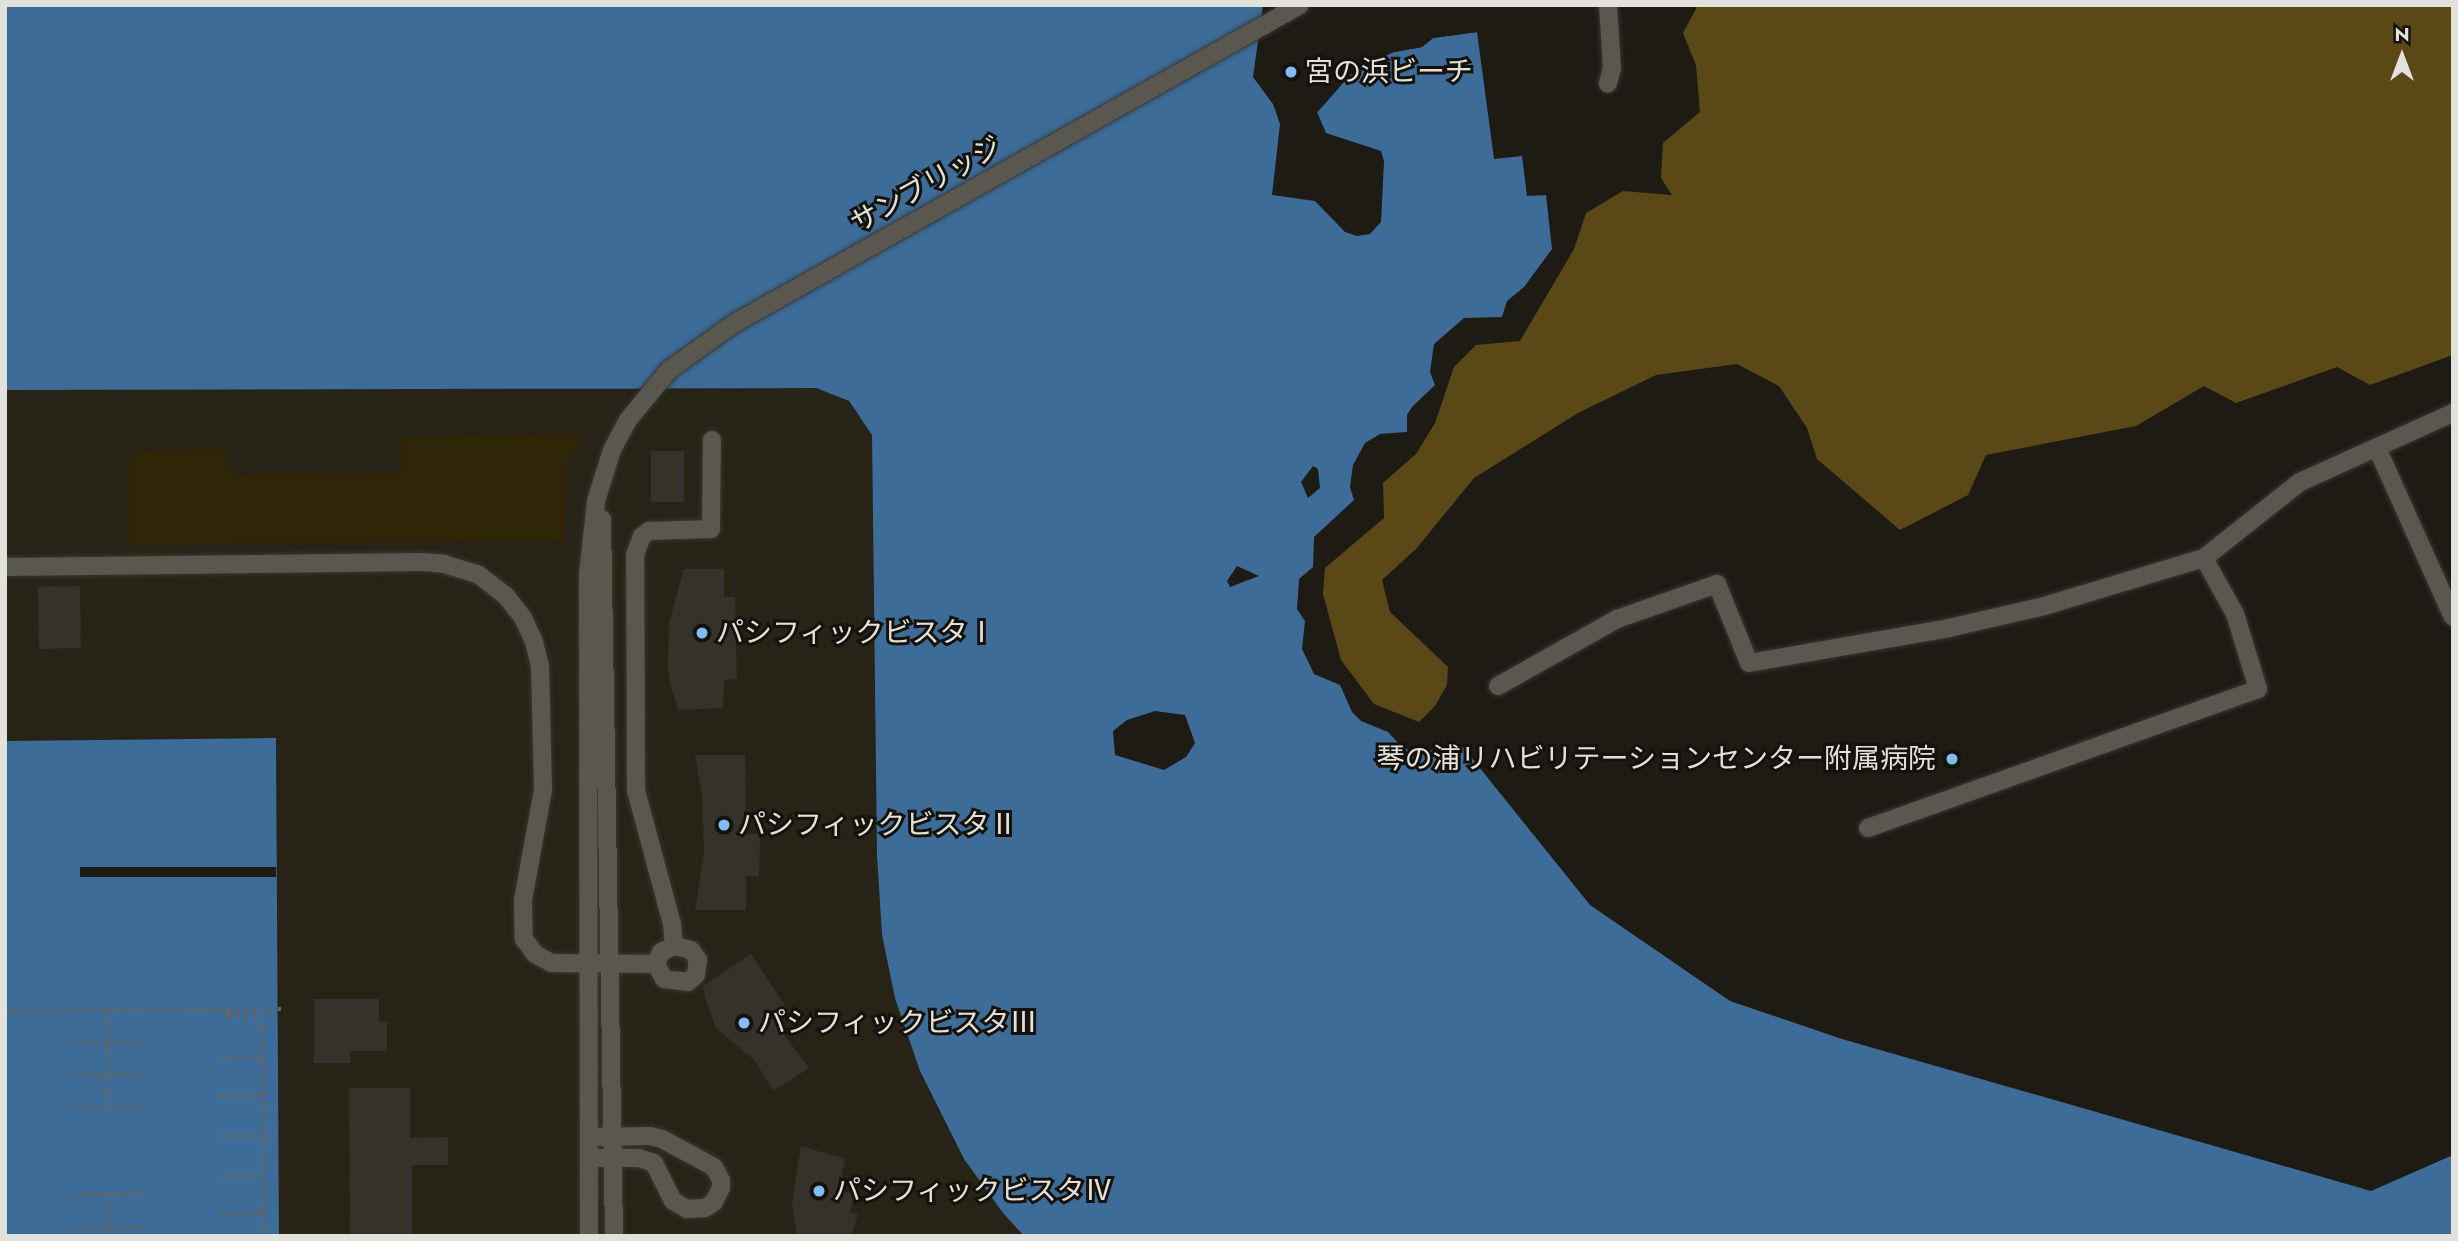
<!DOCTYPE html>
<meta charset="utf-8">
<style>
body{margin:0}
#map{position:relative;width:2458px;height:1241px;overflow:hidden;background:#1e1b14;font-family:Jost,"Noto Sans JP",sans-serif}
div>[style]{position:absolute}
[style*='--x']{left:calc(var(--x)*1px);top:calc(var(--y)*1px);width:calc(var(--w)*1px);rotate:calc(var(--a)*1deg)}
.built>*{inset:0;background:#272316}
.green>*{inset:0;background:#2f2507}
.forest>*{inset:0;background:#5a4917}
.water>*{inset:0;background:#3d6c99}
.pier>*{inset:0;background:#1e1b14}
.building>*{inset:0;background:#34322a}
.path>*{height:3.5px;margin-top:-1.75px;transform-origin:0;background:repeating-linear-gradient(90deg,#68655f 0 3.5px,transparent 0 8.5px)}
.roads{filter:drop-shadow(0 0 2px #383632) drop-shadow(0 0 2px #383632)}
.minor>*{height:18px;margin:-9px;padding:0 9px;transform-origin:9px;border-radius:9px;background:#5a574f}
.tertiary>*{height:18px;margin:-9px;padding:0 9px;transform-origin:9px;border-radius:9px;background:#5a574f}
.dots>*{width:19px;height:19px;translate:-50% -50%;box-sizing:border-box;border:4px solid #15120b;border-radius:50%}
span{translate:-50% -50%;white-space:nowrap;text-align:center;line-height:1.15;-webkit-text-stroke:6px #15120b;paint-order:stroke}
.poi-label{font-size:28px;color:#e3e1dc}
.left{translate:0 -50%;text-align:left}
.right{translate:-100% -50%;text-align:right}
.street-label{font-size:28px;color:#e3e1dc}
.frame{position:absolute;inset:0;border:7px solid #e3e1dc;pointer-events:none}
.north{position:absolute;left:2367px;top:21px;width:70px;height:70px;-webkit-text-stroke:5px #15120b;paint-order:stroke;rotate:0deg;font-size:19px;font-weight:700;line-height:28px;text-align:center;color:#e3e1dc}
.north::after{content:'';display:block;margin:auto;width:24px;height:32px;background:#e3e1dc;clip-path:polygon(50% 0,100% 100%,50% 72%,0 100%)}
</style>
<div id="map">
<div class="built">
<i style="clip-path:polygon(816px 388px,849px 401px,872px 435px,877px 856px,882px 935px,1003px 1213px,1024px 1236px,279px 1236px,276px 738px,5px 741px,5px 390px)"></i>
</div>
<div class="green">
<i style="clip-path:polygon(586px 434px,573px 449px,567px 462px,564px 540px,129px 545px,128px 462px,141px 451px,221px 449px,226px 452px,227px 469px,234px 475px,401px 473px,400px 437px)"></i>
</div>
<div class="forest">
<i style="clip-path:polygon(1698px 5px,2453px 5px,2453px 355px,2370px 385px,2337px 367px,2236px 403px,2204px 386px,2136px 426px,1986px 455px,1968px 495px,1900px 530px,1817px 459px,1807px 428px,1779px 386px,1737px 364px,1656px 375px,1578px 413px,1474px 478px,1416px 549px,1382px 580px,1390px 612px,1448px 667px,1447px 685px,1435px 706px,1419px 722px,1374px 704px,1341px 660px,1323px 594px,1325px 568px,1384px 518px,1383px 483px,1416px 454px,1435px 423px,1454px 367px,1476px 345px,1520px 341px,1574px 249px,1586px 213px,1623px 191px,1672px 195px,1661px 178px,1663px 143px,1700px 112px,1696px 65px,1683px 33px)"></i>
</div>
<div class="water">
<i style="clip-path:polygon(evenodd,5px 5px,1263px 5px,1253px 77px,1273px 104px,1280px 124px,1272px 195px,1315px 201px,1345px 232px,1357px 236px,1370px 234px,1381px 222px,1384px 161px,1381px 151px,1326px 133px,1317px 112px,1350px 75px,1371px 62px,1394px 52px,1422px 47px,1433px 38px,1477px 32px,1494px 159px,1522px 156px,1527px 196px,1546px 195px,1552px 249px,1524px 287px,1507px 301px,1502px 317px,1464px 318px,1434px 344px,1430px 372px,1435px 385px,1412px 407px,1407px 415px,1407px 432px,1380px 434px,1365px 443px,1353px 465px,1350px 487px,1354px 500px,1314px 537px,1313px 567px,1299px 579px,1297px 609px,1305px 621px,1302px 649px,1314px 674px,1340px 685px,1352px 712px,1361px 721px,1388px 732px,1403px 748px,1416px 752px,1463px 747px,1590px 905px,1730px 1001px,1842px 1039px,2371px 1191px,2453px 1155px,2453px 1236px,1024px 1236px,1003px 1213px,964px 1159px,920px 1071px,895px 998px,882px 935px,877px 856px,872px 435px,849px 401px,816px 388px,5px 390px,5px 5px,1313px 466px,1318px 469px,1320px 488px,1308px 498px,1301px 482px,1313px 466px,5px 5px,1237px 566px,1259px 576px,1230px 587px,1227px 581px,1237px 566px,5px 5px,1155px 711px,1185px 715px,1195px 743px,1186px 757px,1164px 770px,1115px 755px,1113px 731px,1127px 720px,1155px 711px)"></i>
<i style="clip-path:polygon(276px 738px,279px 1236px,5px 1236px,5px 741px)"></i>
</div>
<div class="pier">
<i style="clip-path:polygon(1476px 29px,1477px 32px,1433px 38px,1422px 47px,1394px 52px,1371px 62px,1350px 75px,1314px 116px,1314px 110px,1330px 90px,1348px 72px,1369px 58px,1393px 49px,1421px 44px,1433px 35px)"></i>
<i style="clip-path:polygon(80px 867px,276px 867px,276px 877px,80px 877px)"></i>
</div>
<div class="building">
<i style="clip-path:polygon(651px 451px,684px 451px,684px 502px,651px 502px)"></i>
<i style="clip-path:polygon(684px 569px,724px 569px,724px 597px,735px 597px,737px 679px,724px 680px,723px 708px,678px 710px,672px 690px,668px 670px,669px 623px)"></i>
<i style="clip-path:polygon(80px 586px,81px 648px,39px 649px,38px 587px)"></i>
<i style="clip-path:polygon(695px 755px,745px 755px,746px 834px,760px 834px,759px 876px,746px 876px,746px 910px,695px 910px,704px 853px,702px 795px)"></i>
<i style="clip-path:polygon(751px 954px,786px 1007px,771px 1017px,809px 1068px,774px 1091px,754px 1060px,716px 1028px,705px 998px,703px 986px)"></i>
<i style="clip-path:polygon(314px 999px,379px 999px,379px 1022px,387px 1022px,387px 1051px,350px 1051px,350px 1063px,314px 1063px)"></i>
<i style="clip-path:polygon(349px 1088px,410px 1088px,410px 1138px,448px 1137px,448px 1165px,412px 1165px,412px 1235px,350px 1236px)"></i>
<i style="clip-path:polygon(801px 1146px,845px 1159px,839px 1190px,855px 1194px,850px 1212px,858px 1214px,851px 1236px,797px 1236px,792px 1203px)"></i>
</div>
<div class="path">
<i style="--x:5;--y:1011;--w:222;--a:-0.3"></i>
<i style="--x:107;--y:1012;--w:95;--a:90"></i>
<i style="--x:227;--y:1016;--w:35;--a:0"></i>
<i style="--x:262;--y:1016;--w:220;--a:89.2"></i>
<i style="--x:227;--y:1016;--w:6;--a:-90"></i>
<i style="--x:227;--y:1010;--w:54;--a:-1.1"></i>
<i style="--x:71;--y:1043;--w:72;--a:0"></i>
<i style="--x:221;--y:1057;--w:42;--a:0"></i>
<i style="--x:71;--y:1075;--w:72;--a:0"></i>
<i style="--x:221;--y:1096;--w:42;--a:0"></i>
<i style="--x:71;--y:1108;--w:72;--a:-0.8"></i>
<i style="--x:221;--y:1136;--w:43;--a:0"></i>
<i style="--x:222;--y:1176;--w:42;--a:-1.4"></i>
<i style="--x:108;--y:1194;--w:42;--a:90"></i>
<i style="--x:73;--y:1195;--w:71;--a:-0.8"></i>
<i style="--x:222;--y:1214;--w:43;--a:-1.3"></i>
<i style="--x:73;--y:1228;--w:72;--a:-0.8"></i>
</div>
<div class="roads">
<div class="minor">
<i style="--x:1608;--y:5;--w:63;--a:86.4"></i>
<i style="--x:1612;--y:68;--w:16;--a:105"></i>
<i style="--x:2377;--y:448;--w:185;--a:65.8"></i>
<i style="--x:1498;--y:686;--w:137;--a:-29.4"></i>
<i style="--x:1617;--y:619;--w:106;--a:-19.3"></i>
<i style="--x:1717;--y:584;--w:85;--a:67.9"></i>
<i style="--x:1749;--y:663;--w:203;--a:-9.9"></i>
<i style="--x:1949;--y:628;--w:98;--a:-13"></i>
<i style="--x:2044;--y:606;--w:167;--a:-16.7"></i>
<i style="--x:2204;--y:558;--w:122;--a:-38.4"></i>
<i style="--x:2300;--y:482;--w:168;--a:-24.3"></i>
<i style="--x:1868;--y:828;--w:414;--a:-19.6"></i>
<i style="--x:2258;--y:689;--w:78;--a:-107"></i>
<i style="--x:2235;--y:614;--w:64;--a:-119"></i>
<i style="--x:674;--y:946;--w:17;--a:13"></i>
<i style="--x:691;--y:950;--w:12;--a:55"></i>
<i style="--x:698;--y:960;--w:15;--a:98"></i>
<i style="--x:696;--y:975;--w:11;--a:139"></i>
<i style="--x:688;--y:982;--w:24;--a:-173"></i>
<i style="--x:664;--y:979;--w:17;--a:-118"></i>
<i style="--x:656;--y:964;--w:13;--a:-67"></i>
<i style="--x:661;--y:952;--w:14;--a:-25"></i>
<i style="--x:674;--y:946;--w:22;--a:-95"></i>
<i style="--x:672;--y:924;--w:138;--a:-105.1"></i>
<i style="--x:636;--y:791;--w:236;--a:-90.2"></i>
<i style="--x:635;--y:555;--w:20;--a:-70"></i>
<i style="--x:642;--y:536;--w:9;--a:-36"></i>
<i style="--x:649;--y:531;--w:62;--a:-1.8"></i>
<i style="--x:711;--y:529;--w:89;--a:-89.4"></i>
<i style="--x:589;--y:1137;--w:61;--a:-0.9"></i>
<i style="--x:650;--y:1136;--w:12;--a:14"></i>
<i style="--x:662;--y:1139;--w:59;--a:28.3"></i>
<i style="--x:714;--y:1167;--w:15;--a:62"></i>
<i style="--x:721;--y:1180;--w:8;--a:90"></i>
<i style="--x:721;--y:1188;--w:16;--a:117"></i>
<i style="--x:714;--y:1202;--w:11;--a:146"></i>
<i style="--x:705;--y:1208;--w:18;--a:177"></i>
<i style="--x:687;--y:1209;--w:16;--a:-150"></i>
<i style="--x:673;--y:1201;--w:42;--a:-116.6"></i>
<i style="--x:654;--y:1163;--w:16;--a:-162"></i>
<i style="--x:639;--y:1158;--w:50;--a:180"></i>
</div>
<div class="tertiary">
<i style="--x:602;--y:519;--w:717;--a:89.04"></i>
<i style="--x:5;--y:567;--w:418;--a:-0.7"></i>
<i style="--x:423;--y:562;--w:21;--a:5"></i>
<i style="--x:444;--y:564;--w:37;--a:17"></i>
<i style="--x:479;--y:575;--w:34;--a:38"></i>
<i style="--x:506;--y:596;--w:28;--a:52"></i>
<i style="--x:523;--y:618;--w:26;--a:65"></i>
<i style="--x:534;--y:642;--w:25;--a:76"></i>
<i style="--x:540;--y:666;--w:124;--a:88.6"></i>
<i style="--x:543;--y:790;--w:112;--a:100.3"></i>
<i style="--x:523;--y:900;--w:39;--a:89"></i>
<i style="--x:524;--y:939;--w:19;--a:54"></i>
<i style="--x:535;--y:954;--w:18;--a:29"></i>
<i style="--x:551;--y:963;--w:105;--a:0.5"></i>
<i style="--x:589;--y:1236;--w:662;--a:-90.09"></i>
<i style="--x:588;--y:574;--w:73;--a:-83.7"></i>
<i style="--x:596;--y:501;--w:53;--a:-72.6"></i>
<i style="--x:612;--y:450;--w:34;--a:-62"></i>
<i style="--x:628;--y:420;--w:65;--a:-50.6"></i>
<i style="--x:669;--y:370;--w:81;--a:-35.5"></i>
<i style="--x:735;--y:323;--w:648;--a:-29.37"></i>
</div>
</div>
<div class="dots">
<i style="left:1291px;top:72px;background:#7fbdfa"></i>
<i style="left:702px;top:633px;background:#7fbdfa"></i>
<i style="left:1952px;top:759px;background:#7fbdfa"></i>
<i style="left:724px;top:825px;background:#7fbdfa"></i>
<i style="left:744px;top:1023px;background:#7fbdfa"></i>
<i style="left:819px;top:1191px;background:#7fbdfa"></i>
</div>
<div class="poi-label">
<span class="left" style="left:1305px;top:72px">宮の浜ビーチ</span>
<span class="left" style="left:716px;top:633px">パシフィックビスタⅠ</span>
<span class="right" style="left:1936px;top:759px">琴の浦リハビリテーションセンター附属病院</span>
<span class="left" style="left:738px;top:825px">パシフィックビスタⅡ</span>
<span class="left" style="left:758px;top:1023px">パシフィックビスタⅢ</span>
<span class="left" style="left:833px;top:1191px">パシフィックビスタⅣ</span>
</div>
<div class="street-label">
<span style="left:926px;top:185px;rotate:-29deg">サンブリッジ</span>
</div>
<div class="frame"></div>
<div class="north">N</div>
</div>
